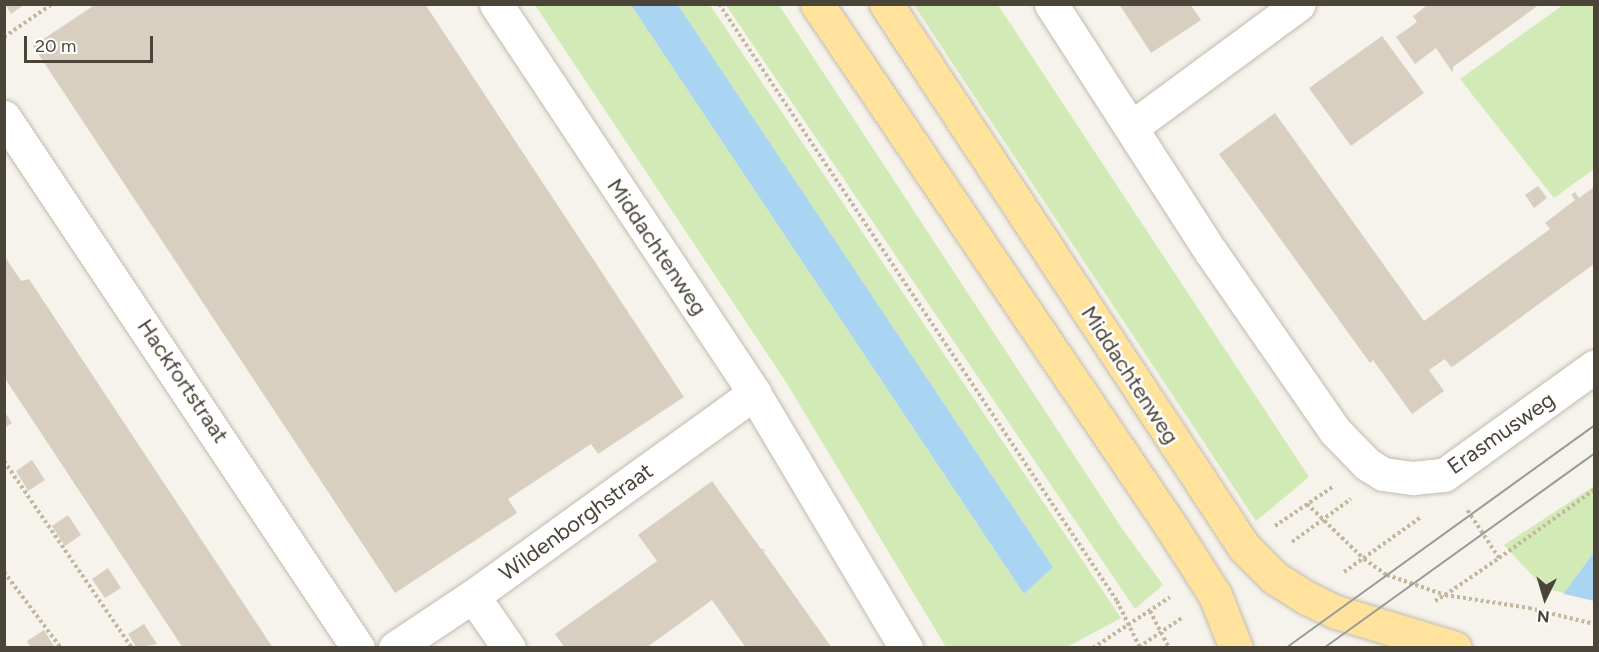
<!DOCTYPE html>
<style>
body{margin:0}
#map{position:relative;width:1599px;height:652px;overflow:hidden;background:#f6f3ec;font-family:Figtree,sans-serif}
div>[style]{position:absolute}
[style*='--x']{left:calc(var(--x)*1px);top:calc(var(--y)*1px);width:calc(var(--w)*1px);rotate:calc(var(--a)*1deg)}
.green>*{inset:0;background:#d2eab5}
.water>*{inset:0;background:#a9d4f2}
.pier>*{inset:0;background:#f6f3ec}
.building>*{inset:0;background:#d8cfc1}
.path>*{height:4px;margin-top:-2px;transform-origin:0;background:repeating-linear-gradient(90deg,#c4b79f 0 3px,transparent 0 6px)}
.roads{filter:drop-shadow(0 0 2px #c2bbae) drop-shadow(0 0 2px #c2bbae)}
.minor>*{height:33px;margin:-16.5px;padding:0 16.5px;transform-origin:16.5px;border-radius:16.5px;background:#fff}
.major>*{height:33px;margin:-16.5px;padding:0 16.5px;transform-origin:16.5px;border-radius:16.5px;background:#ffe39c}
.tram>*{height:1.5px;margin:-0.75px;padding:0 0.75px;transform-origin:0.75px;border-radius:0.75px;background:#9a9a9a}
span{translate:-50% -50%;white-space:nowrap;text-align:center;line-height:1.15;-webkit-text-stroke:5px #fff;paint-order:stroke}
.street-label{font-size:22px;color:#4b4439}
.frame{position:absolute;inset:0;border:6px solid #4b4439;pointer-events:none}
.north{position:absolute;left:1515px;top:568px;width:60px;height:60px;-webkit-text-stroke:4px #fff;paint-order:stroke;rotate:185deg;font-size:16px;font-weight:700;line-height:24px;text-align:center;color:#4b4439}
.north::after{content:'';display:block;margin:auto;width:21px;height:27px;background:#4b4439;clip-path:polygon(50% 0,100% 100%,50% 72%,0 100%)}
.scale{position:absolute;left:24px;top:36px;width:129px;height:27px;box-sizing:border-box;border:3px solid #4b4439;border-top:0;padding-left:8px;font-size:18px;line-height:21px;white-space:nowrap;color:#4b4439;-webkit-text-stroke:4px #fff;paint-order:stroke}
</style>
<div id="map">
<div class="green">
<i style="clip-path:polygon(535px 5px,631px 5px,1024px 594px,1053px 567px,678px 5px,710px 5px,1121px 618px,1067px 647px,946px 647px,784px 379px)"></i>
<i style="clip-path:polygon(726px 5px,779px 5px,1123px 530px,1163px 585px,1135px 609px)"></i>
<i style="clip-path:polygon(914px 5px,998px 5px,1309px 477px,1256px 521px)"></i>
<i style="clip-path:polygon(1563px 5px,1594px 5px,1594px 169px,1554px 198px,1460px 79px)"></i>
<i style="clip-path:polygon(1594px 486px,1594px 552px,1564px 593px,1544px 588px,1504px 545px)"></i>
</div>
<div class="water">
<i style="clip-path:polygon(631px 5px,678px 5px,1053px 567px,1024px 594px)"></i>
<i style="clip-path:polygon(1594px 552px,1594px 647px,1521px 648px,1564px 593px)"></i>
</div>
<div class="pier">
<i style="clip-path:polygon(1560px 593px,1594px 601px,1594px 647px,1518px 648px)"></i>
</div>
<div class="building">
<i style="clip-path:polygon(5px 4px,25px 4px,11px 14px)"></i>
<i style="clip-path:polygon(96px 4px,425px 4px,684px 397px,598px 454px,591px 444px,508px 499px,517px 513px,395px 593px,33px 46px)"></i>
<i style="clip-path:polygon(1119px 4px,1190px 4px,1201px 20px,1151px 53px)"></i>
<i style="clip-path:polygon(1429px 4px,1540px 4px,1453px 67px,1453px 73px,1436px 48px,1415px 64px,1396px 37px,1417px 22px,1413px 16px)"></i>
<i style="clip-path:polygon(1382px 36px,1424px 93px,1351px 146px,1309px 88px)"></i>
<i style="clip-path:polygon(1275px 113px,1424px 321px,1550px 229px,1545px 223px,1575px 200px,1571px 195px,1575px 192px,1579px 198px,1594px 187px,1594px 264px,1455px 365px,1451px 367px,1445px 359px,1429px 370px,1444px 391px,1412px 414px,1373px 360px,1370px 363px,1219px 154px)"></i>
<i style="clip-path:polygon(1538px 186px,1547px 198px,1534px 208px,1525px 195px)"></i>
<i style="clip-path:polygon(4px 255px,21px 281px,29px 279px,273px 648px,183px 648px,4px 377px)"></i>
<i style="clip-path:polygon(4px 411px,12px 423px,4px 428px)"></i>
<i style="clip-path:polygon(32px 460px,45px 480px,28px 491px,16px 471px)"></i>
<i style="clip-path:polygon(712px 481px,761px 549px,766px 550px,763px 551px,832px 648px,746px 648px,712px 600px,646px 648px,565px 648px,555px 634px,657px 561px,638px 535px)"></i>
<i style="clip-path:polygon(68px 515px,81px 535px,65px 546px,52px 526px)"></i>
<i style="clip-path:polygon(108px 568px,121px 588px,105px 598px,92px 579px)"></i>
<i style="clip-path:polygon(144px 624px,157px 644px,137px 648px,128px 634px)"></i>
<i style="clip-path:polygon(44px 630px,55px 648px,31px 648px,27px 641px)"></i>
</div>
<div class="path">
<i style="--x:719;--y:4;--w:718;--a:56.31"></i>
<i style="--x:1117;--y:601;--w:52;--a:63.9"></i>
<i style="--x:4;--y:37;--w:58;--a:-34.5"></i>
<i style="--x:4;--y:461;--w:227;--a:55.6"></i>
<i style="--x:1307;--y:504;--w:79;--a:44"></i>
<i style="--x:1364;--y:559;--w:28;--a:35"></i>
<i style="--x:1387;--y:575;--w:61;--a:19"></i>
<i style="--x:1445;--y:595;--w:65;--a:-34.4"></i>
<i style="--x:1499;--y:558;--w:60;--a:-123.4"></i>
<i style="--x:1275;--y:526;--w:71;--a:-34.1"></i>
<i style="--x:1292;--y:542;--w:73;--a:-36.1"></i>
<i style="--x:1499;--y:558;--w:117;--a:-35.6"></i>
<i style="--x:4;--y:572;--w:95;--a:53.1"></i>
<i style="--x:1344;--y:572;--w:95;--a:-35.5"></i>
<i style="--x:1435;--y:601;--w:12;--a:-31"></i>
<i style="--x:1445;--y:595;--w:85;--a:8.8"></i>
<i style="--x:1529;--y:608;--w:67;--a:13.8"></i>
<i style="--x:1150;--y:611;--w:42;--a:62.8"></i>
<i style="--x:1139;--y:647;--w:52;--a:-34"></i>
<i style="--x:1093;--y:648;--w:92;--a:-33.5"></i>
</div>
<div class="roads">
<div class="minor">
<i style="--x:496;--y:4;--w:467;--a:56.4"></i>
<i style="--x:754;--y:393;--w:297;--a:59.2"></i>
<i style="--x:1051;--y:4;--w:295;--a:57.2"></i>
<i style="--x:1211;--y:252;--w:218;--a:55.3"></i>
<i style="--x:1335;--y:431;--w:46;--a:45.9"></i>
<i style="--x:1367;--y:464;--w:19;--a:32"></i>
<i style="--x:1383;--y:474;--w:30;--a:8"></i>
<i style="--x:1413;--y:478;--w:31;--a:-6"></i>
<i style="--x:1444;--y:475;--w:185;--a:-35.8"></i>
<i style="--x:4;--y:117;--w:638;--a:56.31"></i>
<i style="--x:1132;--y:127;--w:207;--a:-36.4"></i>
<i style="--x:473;--y:596;--w:63;--a:55.3"></i>
<i style="--x:395;--y:648;--w:94;--a:-33.7"></i>
<i style="--x:473;--y:596;--w:347;--a:-35.8"></i>
</div>
<div class="major">
<i style="--x:817;--y:4;--w:633;--a:55.88"></i>
<i style="--x:1172;--y:528;--w:80;--a:57.3"></i>
<i style="--x:1215;--y:595;--w:57;--a:68.4"></i>
<i style="--x:886;--y:4;--w:650;--a:56.6"></i>
<i style="--x:1244;--y:547;--w:44;--a:45"></i>
<i style="--x:1275;--y:578;--w:38;--a:32"></i>
<i style="--x:1307;--y:598;--w:32;--a:26"></i>
<i style="--x:1336;--y:612;--w:124;--a:16.8"></i>
</div>
</div>
<div class="tram">
<i style="--x:1286;--y:648;--w:380;--a:-35.8"></i>
<i style="--x:1324;--y:648;--w:332;--a:-35.7"></i>
</div>
<div class="street-label">
<span style="left:657px;top:247px;rotate:56deg">Middachtenweg</span>
<span style="left:1130px;top:375px;rotate:57deg">Middachtenweg</span>
<span style="left:183px;top:381px;rotate:56deg">Hackfortstraat</span>
<span style="left:1501px;top:433px;rotate:-35deg">Erasmusweg</span>
<span style="left:576px;top:522px;rotate:-36deg">Wildenborghstraat</span>
</div>
<div class="frame"></div>
<div class="north">N</div>
<div class="scale">20 m</div>
</div>
